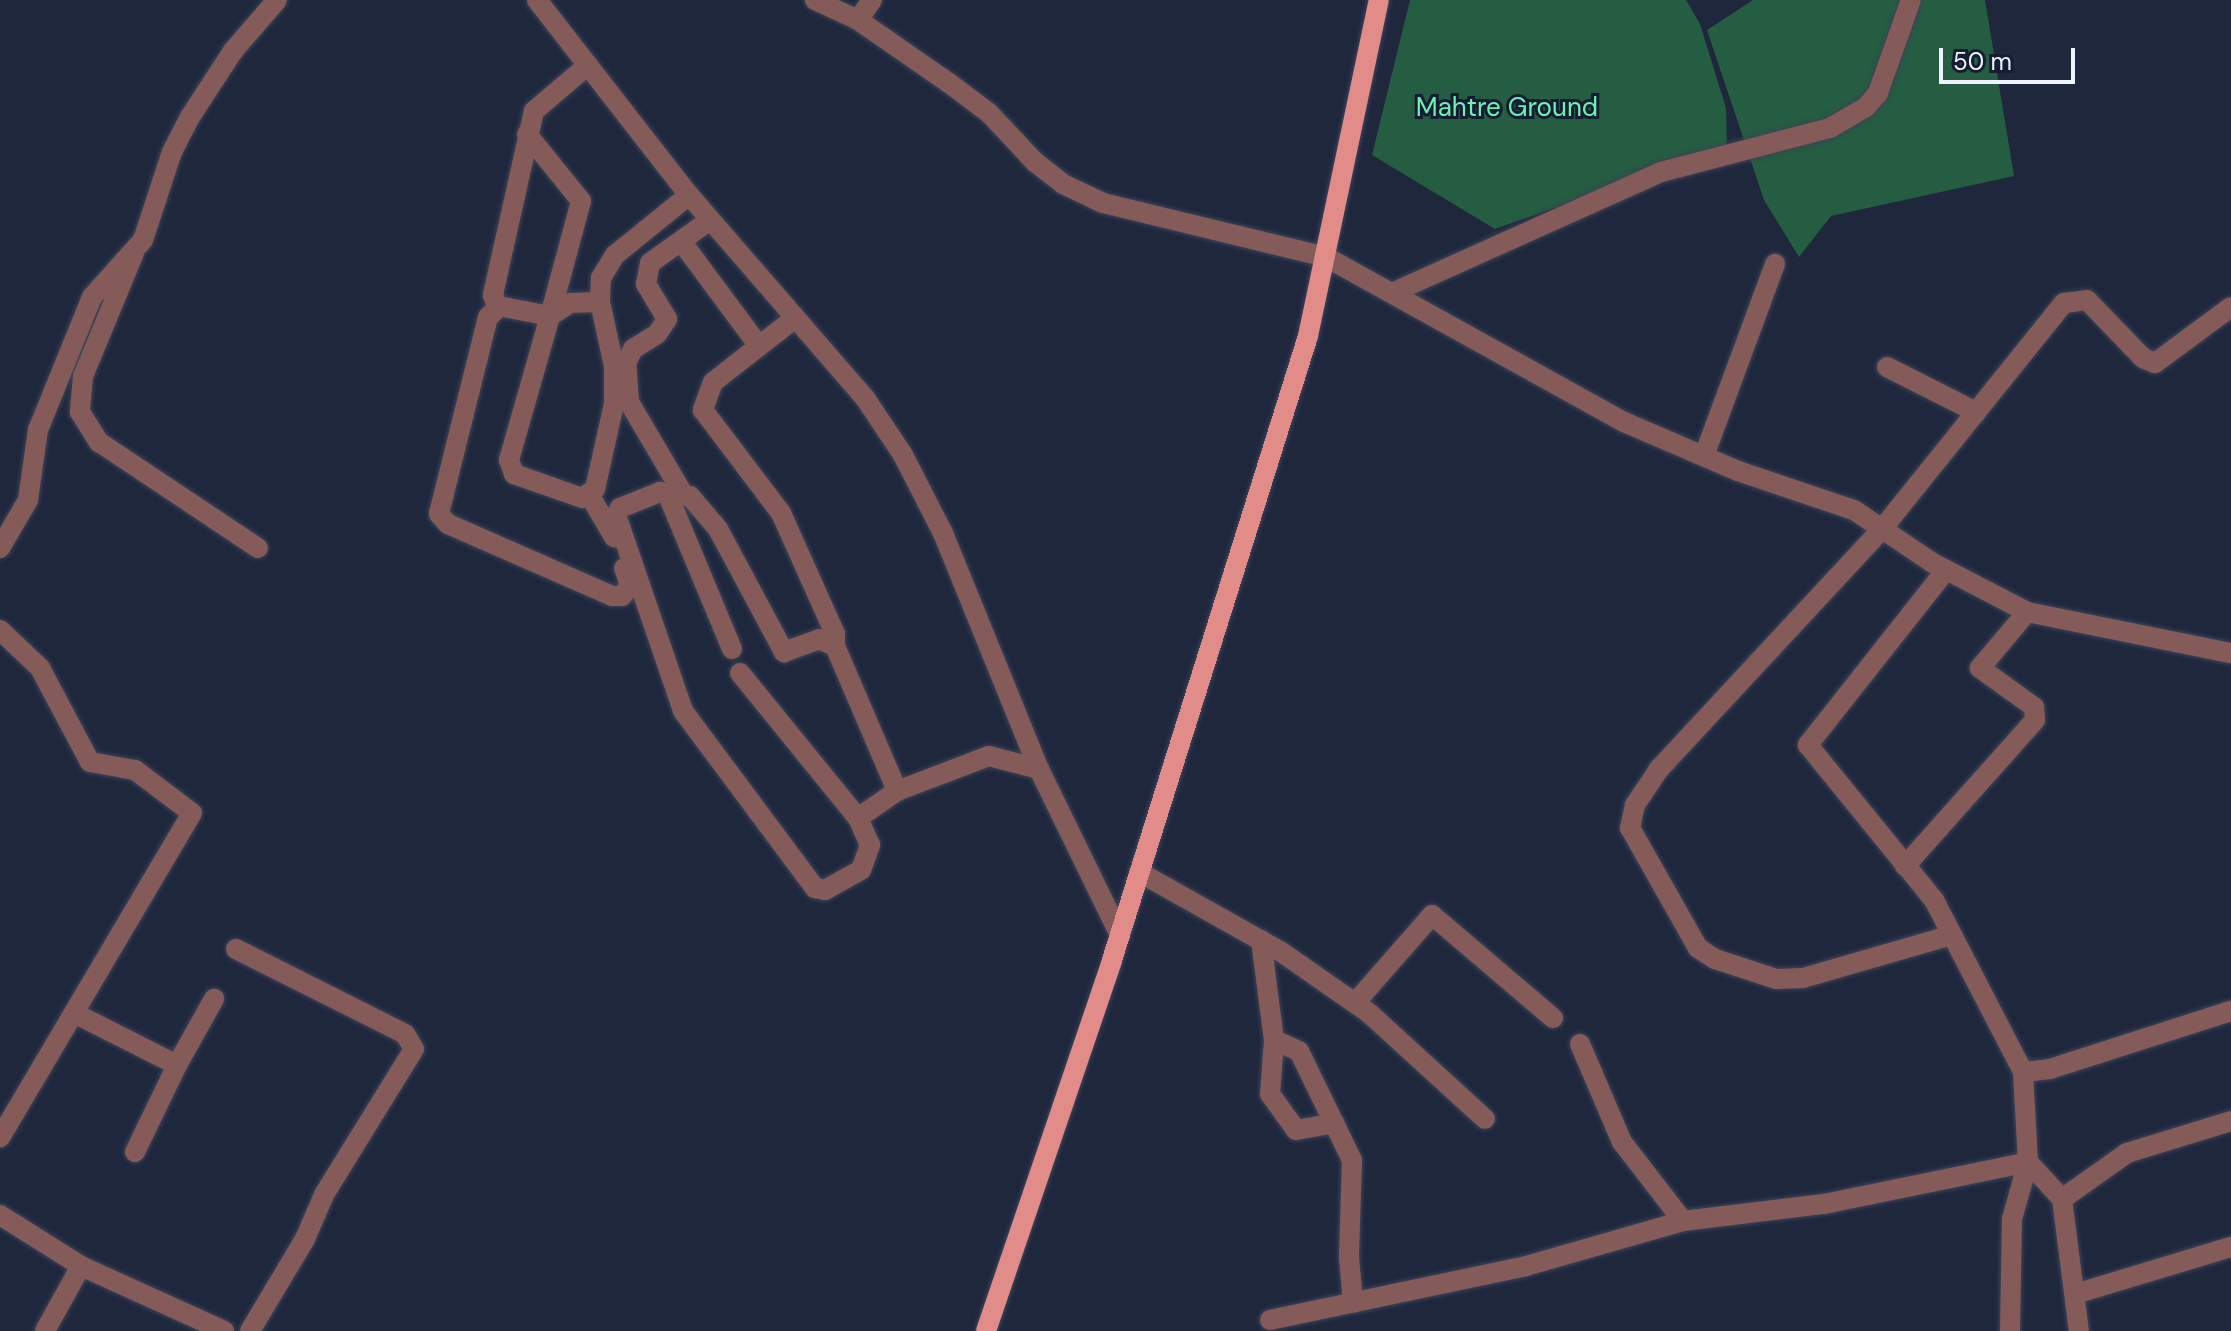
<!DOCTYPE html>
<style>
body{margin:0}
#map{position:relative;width:2231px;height:1331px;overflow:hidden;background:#1f273d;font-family:"DM Sans",sans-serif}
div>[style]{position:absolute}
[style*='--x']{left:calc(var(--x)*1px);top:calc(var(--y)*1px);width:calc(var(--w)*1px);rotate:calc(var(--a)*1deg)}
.green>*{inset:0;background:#245d41}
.roads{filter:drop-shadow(0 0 2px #3c4458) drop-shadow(0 0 2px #3c4458)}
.minor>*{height:20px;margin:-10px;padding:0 10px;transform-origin:10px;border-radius:10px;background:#855b59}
.primary>*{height:20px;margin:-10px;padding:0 10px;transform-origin:10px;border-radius:10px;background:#e28c89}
span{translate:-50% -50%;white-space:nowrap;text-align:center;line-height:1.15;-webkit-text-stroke:6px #161d32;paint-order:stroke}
.park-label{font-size:26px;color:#6af4b2}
.scale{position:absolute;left:1939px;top:48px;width:136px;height:36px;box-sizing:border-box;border:4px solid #eef3ff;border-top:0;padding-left:10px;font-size:24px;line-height:28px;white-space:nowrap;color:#eef3ff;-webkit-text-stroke:6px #161d32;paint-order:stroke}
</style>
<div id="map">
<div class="green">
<i style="clip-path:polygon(1410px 0,1686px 0,1700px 24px,1726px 108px,1727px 146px,1495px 229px,1372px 155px)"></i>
<i style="clip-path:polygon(1753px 0,1985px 0,2014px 176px,1831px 216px,1799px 257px,1764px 200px,1707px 30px)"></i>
</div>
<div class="roads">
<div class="minor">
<i style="--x:537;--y:0;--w:247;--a:52.1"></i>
<i style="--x:689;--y:195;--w:269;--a:49.1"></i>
<i style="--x:865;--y:398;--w:69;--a:56.3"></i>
<i style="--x:903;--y:455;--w:88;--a:62.9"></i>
<i style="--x:943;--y:533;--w:255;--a:67.9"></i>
<i style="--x:1039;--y:769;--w:185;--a:64"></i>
<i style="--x:815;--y:0;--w:47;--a:24.9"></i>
<i style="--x:858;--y:20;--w:111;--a:34.7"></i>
<i style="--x:949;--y:83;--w:50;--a:36.9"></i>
<i style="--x:989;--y:113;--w:67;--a:46.8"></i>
<i style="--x:1035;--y:162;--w:36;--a:38"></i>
<i style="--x:1063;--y:184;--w:44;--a:25.4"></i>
<i style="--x:1103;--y:203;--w:229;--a:13.6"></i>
<i style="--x:1326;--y:257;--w:341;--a:29"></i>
<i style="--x:1624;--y:422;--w:124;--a:23.3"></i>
<i style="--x:1738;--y:471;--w:122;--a:18.6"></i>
<i style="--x:1854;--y:510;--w:95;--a:33.9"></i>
<i style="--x:1933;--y:563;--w:106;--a:27.5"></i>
<i style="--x:2027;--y:612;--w:208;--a:11.4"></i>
<i style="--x:858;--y:20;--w:24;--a:-55"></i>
<i style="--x:588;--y:65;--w:71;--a:139.6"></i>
<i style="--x:534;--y:111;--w:189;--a:102.6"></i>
<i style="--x:493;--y:295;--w:14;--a:69"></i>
<i style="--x:498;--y:308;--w:13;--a:138"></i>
<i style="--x:488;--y:317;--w:203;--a:104"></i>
<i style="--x:439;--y:514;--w:13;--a:48"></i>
<i style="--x:448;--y:524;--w:179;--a:23.7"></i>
<i style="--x:612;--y:596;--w:10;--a:0"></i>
<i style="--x:622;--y:596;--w:13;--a:-51"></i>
<i style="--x:630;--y:586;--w:19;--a:-108"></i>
<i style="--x:681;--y:241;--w:131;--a:53.4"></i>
<i style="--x:134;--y:253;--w:133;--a:112.5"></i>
<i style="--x:83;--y:376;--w:36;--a:95"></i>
<i style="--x:80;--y:412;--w:36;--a:58"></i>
<i style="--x:99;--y:442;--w:191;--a:33.7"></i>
<i style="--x:1394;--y:292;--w:293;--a:-24.2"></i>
<i style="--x:1661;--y:172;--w:175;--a:-14.6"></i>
<i style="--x:1830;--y:128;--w:42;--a:-30.3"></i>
<i style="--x:1866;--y:107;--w:18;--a:-49"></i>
<i style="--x:1878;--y:93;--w:99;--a:-70.5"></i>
<i style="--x:600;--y:302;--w:30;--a:178"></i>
<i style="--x:570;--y:303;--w:24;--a:147"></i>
<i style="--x:550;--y:316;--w:150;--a:105.9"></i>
<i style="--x:509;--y:460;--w:15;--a:70"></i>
<i style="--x:514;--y:474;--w:72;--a:19.4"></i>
<i style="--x:582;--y:498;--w:16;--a:-35"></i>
<i style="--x:595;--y:489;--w:87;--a:-77.4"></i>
<i style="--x:614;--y:404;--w:38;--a:-90"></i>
<i style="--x:614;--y:366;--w:66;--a:-102.3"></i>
<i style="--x:600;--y:302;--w:24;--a:-88"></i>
<i style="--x:601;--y:278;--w:27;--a:-59"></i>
<i style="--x:615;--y:255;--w:95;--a:-39"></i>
<i style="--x:498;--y:306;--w:53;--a:10.9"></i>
<i style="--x:550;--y:316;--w:119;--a:-74.9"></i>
<i style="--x:581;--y:201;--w:86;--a:-128.9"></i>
<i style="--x:795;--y:318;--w:104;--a:142"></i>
<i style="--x:713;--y:382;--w:30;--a:110"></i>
<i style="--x:703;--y:410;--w:129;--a:52.9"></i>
<i style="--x:781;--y:513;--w:133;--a:65.9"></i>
<i style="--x:835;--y:634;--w:12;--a:90"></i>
<i style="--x:1887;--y:367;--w:100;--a:26.8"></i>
<i style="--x:1704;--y:456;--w:205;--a:-69.7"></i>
<i style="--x:682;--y:492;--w:104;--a:-120.5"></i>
<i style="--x:629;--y:402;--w:39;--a:-94"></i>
<i style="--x:626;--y:363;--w:16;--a:-63"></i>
<i style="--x:633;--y:349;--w:28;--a:-32"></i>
<i style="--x:657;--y:334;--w:18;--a:-56"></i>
<i style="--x:667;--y:319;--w:41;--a:-121"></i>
<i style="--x:646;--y:284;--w:21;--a:-79"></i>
<i style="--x:650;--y:263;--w:74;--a:-35.6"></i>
<i style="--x:668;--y:495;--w:22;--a:3"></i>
<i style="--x:690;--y:496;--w:43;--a:49.7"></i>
<i style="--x:718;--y:529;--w:140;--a:61.8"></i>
<i style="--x:784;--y:652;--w:37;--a:-20"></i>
<i style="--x:819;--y:639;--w:17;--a:24"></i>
<i style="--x:835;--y:646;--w:158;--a:66.8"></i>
<i style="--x:590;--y:496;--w:48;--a:59.7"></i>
<i style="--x:0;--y:548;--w:56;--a:-59.7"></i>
<i style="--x:28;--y:500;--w:71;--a:-81.9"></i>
<i style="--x:38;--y:430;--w:144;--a:-67.9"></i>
<i style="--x:92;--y:297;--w:76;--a:-48.2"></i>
<i style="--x:143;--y:240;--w:93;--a:-71.8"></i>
<i style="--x:172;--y:152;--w:39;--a:-63"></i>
<i style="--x:190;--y:117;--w:79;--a:-56.9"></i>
<i style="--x:233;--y:51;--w:67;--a:-49.2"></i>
<i style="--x:1946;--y:570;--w:223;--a:128.3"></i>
<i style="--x:1808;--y:745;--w:200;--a:50.9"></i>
<i style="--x:1934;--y:900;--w:194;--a:62.6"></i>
<i style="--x:0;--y:630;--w:55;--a:43.5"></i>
<i style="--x:40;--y:668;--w:106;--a:62"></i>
<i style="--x:90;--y:762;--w:46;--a:10.1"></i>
<i style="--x:135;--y:770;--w:71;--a:37"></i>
<i style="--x:192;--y:813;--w:377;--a:120.6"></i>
<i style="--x:732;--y:649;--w:167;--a:-112.6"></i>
<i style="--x:668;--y:495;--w:9;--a:-159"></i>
<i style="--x:660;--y:492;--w:43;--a:158.2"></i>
<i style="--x:620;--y:508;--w:8;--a:120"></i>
<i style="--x:616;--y:515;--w:207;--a:71.1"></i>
<i style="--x:683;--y:711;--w:221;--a:53.3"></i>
<i style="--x:815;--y:888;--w:10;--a:11"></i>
<i style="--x:825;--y:890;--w:41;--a:-29.1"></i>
<i style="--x:861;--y:870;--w:27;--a:-70"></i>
<i style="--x:870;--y:845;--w:30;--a:-114"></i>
<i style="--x:858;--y:818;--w:47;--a:-34.7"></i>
<i style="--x:897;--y:791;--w:98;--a:-20.8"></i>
<i style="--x:989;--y:756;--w:52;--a:14.6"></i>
<i style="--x:740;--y:673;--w:187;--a:50.9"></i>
<i style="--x:1905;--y:866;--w:195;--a:-48.3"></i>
<i style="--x:2035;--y:720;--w:13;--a:-94"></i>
<i style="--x:2034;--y:707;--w:67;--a:-144.2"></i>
<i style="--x:1980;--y:668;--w:73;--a:-50"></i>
<i style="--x:1139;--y:872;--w:162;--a:29.3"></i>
<i style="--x:1280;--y:951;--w:108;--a:34.9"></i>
<i style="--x:1369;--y:1013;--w:157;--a:42.4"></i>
<i style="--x:1952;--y:935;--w:155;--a:163.9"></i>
<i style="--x:1803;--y:978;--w:27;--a:178"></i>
<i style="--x:1776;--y:979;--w:64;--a:-161.8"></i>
<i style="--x:1715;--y:959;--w:20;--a:-147"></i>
<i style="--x:1698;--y:948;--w:138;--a:-119.5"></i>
<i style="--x:1630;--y:828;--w:24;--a:-78"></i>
<i style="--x:1635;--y:805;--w:43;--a:-56.3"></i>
<i style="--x:1659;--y:769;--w:328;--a:-47.1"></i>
<i style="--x:1882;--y:529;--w:290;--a:-51.2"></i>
<i style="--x:2064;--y:303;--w:23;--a:-7"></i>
<i style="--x:2087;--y:300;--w:81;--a:46"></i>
<i style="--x:2143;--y:358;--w:13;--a:23"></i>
<i style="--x:2155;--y:363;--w:94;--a:-36.4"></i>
<i style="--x:1261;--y:940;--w:101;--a:82.6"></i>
<i style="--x:1274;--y:1040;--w:54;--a:94.2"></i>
<i style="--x:1270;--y:1094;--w:44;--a:54.2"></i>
<i style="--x:1296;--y:1130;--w:39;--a:-10"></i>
<i style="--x:236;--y:949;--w:189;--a:26.7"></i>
<i style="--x:405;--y:1034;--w:17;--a:59"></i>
<i style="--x:414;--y:1049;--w:172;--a:121.7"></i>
<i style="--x:324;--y:1195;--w:48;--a:113.4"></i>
<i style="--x:305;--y:1239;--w:107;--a:120.9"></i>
<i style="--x:1355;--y:1003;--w:117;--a:-48.8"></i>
<i style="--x:1432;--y:915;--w:159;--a:40.4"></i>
<i style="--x:74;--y:1013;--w:115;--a:26.8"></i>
<i style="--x:177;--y:1065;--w:76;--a:-60.7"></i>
<i style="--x:1274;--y:1040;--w:27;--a:24"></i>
<i style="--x:1299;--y:1051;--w:121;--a:64.1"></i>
<i style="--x:1352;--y:1160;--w:97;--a:91.8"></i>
<i style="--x:1349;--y:1257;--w:46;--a:85"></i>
<i style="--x:1580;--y:1044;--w:107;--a:66.8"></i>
<i style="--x:1622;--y:1142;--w:100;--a:52.3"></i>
<i style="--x:135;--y:1152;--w:97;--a:-64.2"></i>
<i style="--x:2062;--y:1199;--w:80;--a:-35.3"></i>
<i style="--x:2127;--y:1153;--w:109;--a:-17.1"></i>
<i style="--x:0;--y:1215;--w:96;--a:32.2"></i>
<i style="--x:81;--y:1266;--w:74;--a:119"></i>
<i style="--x:81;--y:1266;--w:157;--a:24.4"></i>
<i style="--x:2075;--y:1294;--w:163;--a:-16.8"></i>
<i style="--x:1270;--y:1320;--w:262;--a:-11.9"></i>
<i style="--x:1526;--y:1266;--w:163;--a:-16"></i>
<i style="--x:1683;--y:1221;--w:142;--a:-6.9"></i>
<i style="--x:1824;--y:1204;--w:208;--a:-11.6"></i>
<i style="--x:2028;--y:1162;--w:50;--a:47.4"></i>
<i style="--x:2062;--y:1199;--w:133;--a:82.7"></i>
<i style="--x:2010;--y:1331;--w:112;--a:-89"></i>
<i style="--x:2012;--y:1219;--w:59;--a:-74.3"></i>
<i style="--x:2028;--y:1162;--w:90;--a:-93.2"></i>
<i style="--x:2023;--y:1072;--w:27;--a:-6"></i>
<i style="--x:2050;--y:1069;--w:190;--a:-17.8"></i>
</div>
<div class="primary">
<i style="--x:986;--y:1331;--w:392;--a:-71.2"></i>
<i style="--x:1112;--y:960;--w:654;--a:-72.56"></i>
<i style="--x:1308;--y:336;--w:343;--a:-78.1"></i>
</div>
</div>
<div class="park-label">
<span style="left:1507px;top:108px">Mahtre Ground</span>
</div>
<div class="scale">50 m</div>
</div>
